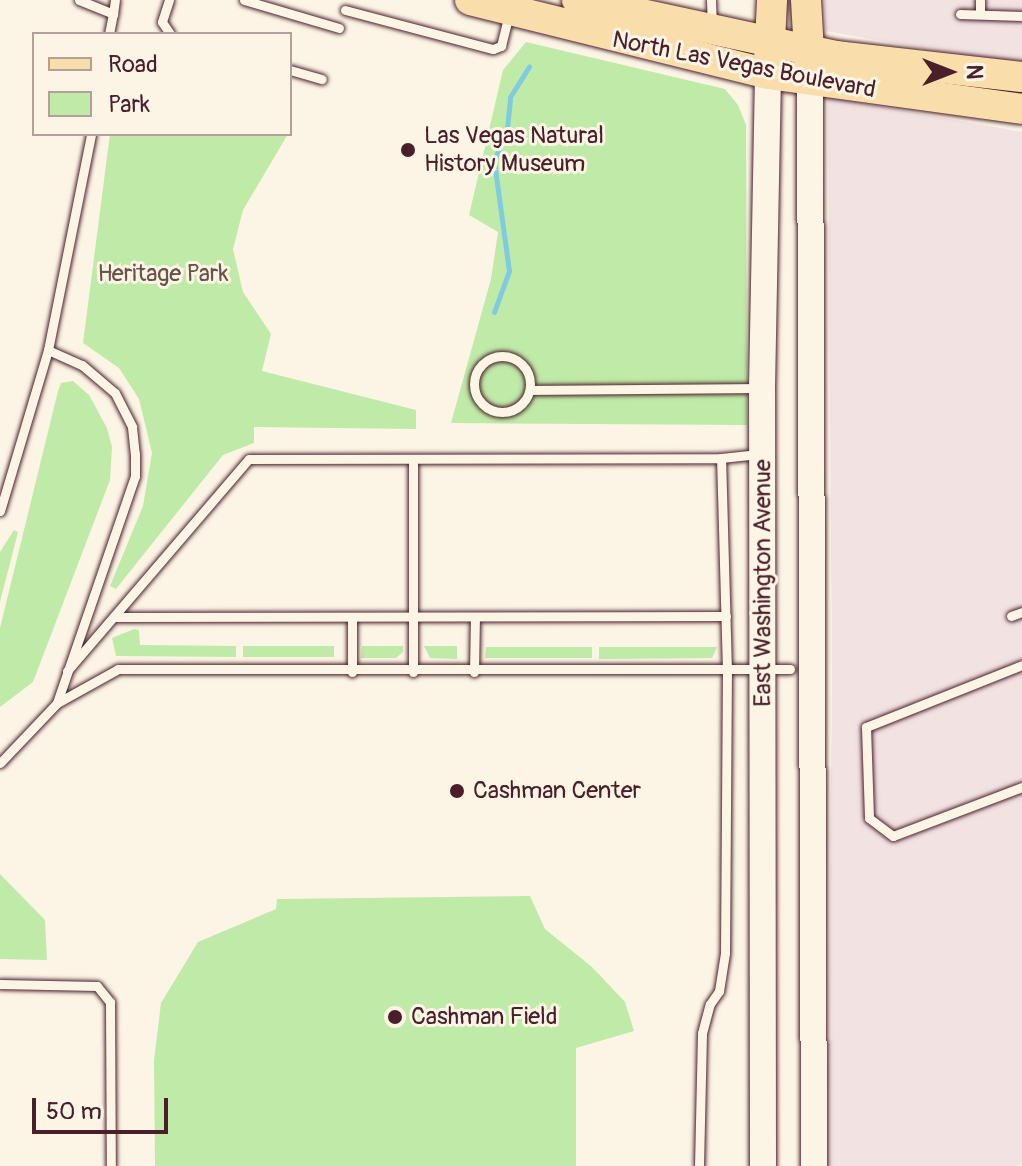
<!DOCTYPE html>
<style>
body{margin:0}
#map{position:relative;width:1022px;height:1166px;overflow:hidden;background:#fcf5e5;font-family:Pangolin,sans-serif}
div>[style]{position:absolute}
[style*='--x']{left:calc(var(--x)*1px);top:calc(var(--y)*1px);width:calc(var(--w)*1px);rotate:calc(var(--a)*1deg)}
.built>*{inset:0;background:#f3e2e2}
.green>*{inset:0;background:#c0eaa7}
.stream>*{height:5px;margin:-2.5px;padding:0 2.5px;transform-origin:2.5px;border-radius:2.5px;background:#80cbe0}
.roads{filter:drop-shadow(0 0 2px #4a1f2b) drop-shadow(0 0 2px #4a1f2b)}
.lane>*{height:9px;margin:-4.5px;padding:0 4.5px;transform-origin:4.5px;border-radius:4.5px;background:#fcf5e5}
.lane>.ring{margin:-4.5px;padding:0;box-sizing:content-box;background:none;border:9px solid #fcf5e5;border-radius:50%}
.secondary>*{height:26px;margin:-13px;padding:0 13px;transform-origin:13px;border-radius:13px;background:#fcf5e5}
.primary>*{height:30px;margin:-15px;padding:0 15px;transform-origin:15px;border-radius:15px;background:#f9deab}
.dots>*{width:22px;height:22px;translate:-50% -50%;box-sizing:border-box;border:4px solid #fcf5e5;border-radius:50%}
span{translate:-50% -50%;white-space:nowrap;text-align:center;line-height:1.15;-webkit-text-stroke:6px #fcf5e5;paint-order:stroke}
.street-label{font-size:24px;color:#4a1f2b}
.poi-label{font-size:24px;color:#4a1f2b}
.left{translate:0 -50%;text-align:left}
.park-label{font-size:24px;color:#68524a}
.legend{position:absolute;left:32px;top:32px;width:260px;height:104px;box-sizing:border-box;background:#fcf5e5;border:2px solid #b59f9b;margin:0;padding:10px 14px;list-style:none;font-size:24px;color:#4a1f2b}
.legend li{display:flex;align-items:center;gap:16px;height:40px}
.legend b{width:40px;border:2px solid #b59f9b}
.north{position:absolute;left:910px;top:32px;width:80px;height:80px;-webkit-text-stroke:6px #fcf5e5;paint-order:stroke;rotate:90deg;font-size:22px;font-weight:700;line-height:32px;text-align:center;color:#4a1f2b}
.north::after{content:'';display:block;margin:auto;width:28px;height:36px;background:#4a1f2b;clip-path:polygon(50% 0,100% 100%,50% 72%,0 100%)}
.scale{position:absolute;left:32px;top:1098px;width:136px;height:36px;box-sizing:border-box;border:4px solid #4a1f2b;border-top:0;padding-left:10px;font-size:24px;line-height:28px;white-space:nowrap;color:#4a1f2b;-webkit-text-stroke:6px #fcf5e5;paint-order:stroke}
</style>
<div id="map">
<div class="built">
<i style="clip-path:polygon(824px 0,1022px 0,1022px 66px,826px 31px)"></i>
<i style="clip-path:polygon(828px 97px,1022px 132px,1022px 1164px,1015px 1166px,827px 1166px,832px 682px)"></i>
</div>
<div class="green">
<i style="clip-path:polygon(526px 42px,725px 89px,738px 105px,746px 125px,747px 425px,451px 423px,491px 279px,498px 232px,469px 215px,503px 70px)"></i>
<i style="clip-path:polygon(110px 134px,288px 134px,243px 210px,233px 249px,243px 292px,271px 334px,262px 371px,416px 410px,416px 429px,254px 427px,254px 443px,223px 455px,116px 589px,110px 586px,143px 506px,152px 453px,139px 399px,119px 368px,83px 343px)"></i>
<i style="clip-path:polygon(73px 381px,89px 395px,107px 428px,112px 447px,110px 480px,33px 682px,0 707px,0 628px,58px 391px,61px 383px)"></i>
<i style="clip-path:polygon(14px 530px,18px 532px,0 602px,0 552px)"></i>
<i style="clip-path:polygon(134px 629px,139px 630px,140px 645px,236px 646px,236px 657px,116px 656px,112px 638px)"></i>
<i style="clip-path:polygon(243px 646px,334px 646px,334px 657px,243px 657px)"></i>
<i style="clip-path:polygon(362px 646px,403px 646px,403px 652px,396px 658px,361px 658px)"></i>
<i style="clip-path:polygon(424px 646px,457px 646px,457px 659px,430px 658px)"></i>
<i style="clip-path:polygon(486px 647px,592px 647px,592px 658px,485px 658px)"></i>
<i style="clip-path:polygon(599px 647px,717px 647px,712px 658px,599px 659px)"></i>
<i style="clip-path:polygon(0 874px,45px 920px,47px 960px,0 959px)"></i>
<i style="clip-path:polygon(530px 896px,545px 929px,592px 967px,625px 1002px,634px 1031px,576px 1048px,576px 1166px,155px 1166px,154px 1060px,161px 1003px,198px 942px,276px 909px,277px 899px)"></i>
</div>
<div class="stream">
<i style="--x:494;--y:312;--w:44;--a:-69.9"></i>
<i style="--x:509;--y:271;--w:111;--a:-97.8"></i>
<i style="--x:494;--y:161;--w:35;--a:-68"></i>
<i style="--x:507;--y:128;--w:31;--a:-84"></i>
<i style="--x:510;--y:97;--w:36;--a:-58"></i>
</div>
<div class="roads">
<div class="lane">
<i style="--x:79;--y:0;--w:37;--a:22"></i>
<i style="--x:113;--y:14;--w:14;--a:-82"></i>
<i style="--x:169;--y:0;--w:23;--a:108"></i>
<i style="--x:162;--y:22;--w:14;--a:56"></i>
<i style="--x:244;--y:0;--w:99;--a:16.4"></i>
<i style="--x:711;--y:0;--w:25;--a:88"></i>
<i style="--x:980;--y:0;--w:14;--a:90"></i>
<i style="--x:345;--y:10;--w:153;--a:14.8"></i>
<i style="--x:493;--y:49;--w:9;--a:-21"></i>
<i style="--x:501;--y:46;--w:32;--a:-76"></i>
<i style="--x:960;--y:14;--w:62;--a:1.8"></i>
<i style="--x:109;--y:34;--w:20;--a:-79"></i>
<i style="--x:290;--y:70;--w:33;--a:16"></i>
<i style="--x:48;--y:350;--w:37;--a:24"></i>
<i style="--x:82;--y:365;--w:43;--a:40.3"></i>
<i style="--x:115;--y:393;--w:38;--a:63"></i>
<i style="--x:132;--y:427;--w:27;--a:84"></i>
<i style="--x:135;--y:454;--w:22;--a:90"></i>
<i style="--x:135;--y:476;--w:240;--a:109"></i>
<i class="ring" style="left:474px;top:356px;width:47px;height:47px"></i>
<i style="--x:530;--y:390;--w:228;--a:-0.5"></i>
<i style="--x:0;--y:511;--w:168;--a:-73.4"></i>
<i style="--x:48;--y:350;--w:220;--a:-78.7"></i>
<i style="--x:1011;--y:616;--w:12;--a:-20"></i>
<i style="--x:116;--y:617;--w:610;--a:-0.09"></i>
<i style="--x:1022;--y:665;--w:168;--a:158.3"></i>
<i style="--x:866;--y:727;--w:91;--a:88.1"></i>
<i style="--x:869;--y:818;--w:30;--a:37"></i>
<i style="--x:893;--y:836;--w:138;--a:-20.8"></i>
<i style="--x:67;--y:671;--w:279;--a:-49.4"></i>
<i style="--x:249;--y:459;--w:472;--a:-0.1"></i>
<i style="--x:352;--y:672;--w:55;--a:-90"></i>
<i style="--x:413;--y:672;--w:213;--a:-90"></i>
<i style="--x:474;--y:672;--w:55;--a:-89"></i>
<i style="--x:0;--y:763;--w:83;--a:-46.5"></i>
<i style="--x:57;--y:703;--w:70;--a:-29.1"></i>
<i style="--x:118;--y:669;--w:672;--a:0"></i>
<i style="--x:0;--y:984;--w:97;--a:1.2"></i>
<i style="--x:97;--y:986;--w:21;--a:51"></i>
<i style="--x:110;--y:1002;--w:164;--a:89.7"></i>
<i style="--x:699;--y:1166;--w:133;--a:-88.7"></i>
<i style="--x:702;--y:1033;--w:30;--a:-75"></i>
<i style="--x:710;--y:1004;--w:16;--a:-55"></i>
<i style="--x:719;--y:991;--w:38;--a:-81"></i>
<i style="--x:725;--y:953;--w:282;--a:-89.6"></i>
<i style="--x:727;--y:671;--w:213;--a:-91.6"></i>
<i style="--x:721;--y:458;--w:38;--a:-6"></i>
</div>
<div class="secondary">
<i style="--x:810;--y:82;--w:1084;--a:89.79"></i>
<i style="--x:763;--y:1166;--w:778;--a:-90.07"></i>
<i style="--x:762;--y:388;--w:314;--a:-88.9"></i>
</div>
<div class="primary">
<i style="--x:470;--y:0;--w:307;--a:13.9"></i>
<i style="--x:768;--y:74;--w:256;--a:7.8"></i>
<i style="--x:577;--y:0;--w:266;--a:12.2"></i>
<i style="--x:837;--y:56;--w:186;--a:6.5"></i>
<i style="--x:806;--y:0;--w:70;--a:86.7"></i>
<i style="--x:769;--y:62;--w:62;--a:-87.2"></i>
</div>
</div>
<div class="dots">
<i style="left:408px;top:150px;background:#4a1f2b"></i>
<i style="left:457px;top:791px;background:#4a1f2b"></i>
<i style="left:395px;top:1017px;background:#4a1f2b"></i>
</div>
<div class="street-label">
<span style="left:744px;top:65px;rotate:11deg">North Las Vegas Boulevard</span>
<span style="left:763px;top:583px;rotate:-90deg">East Washington Avenue</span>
</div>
<div class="poi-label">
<span class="left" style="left:424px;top:150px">Las Vegas Natural<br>History Museum</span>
<span class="left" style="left:473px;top:791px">Cashman Center</span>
<span class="left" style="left:411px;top:1017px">Cashman Field</span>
</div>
<div class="park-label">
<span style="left:163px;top:274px">Heritage Park</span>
</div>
<ul class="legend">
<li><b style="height:10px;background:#f9deab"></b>Road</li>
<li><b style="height:22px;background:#c0eaa7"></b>Park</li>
</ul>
<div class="north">N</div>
<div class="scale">50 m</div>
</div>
